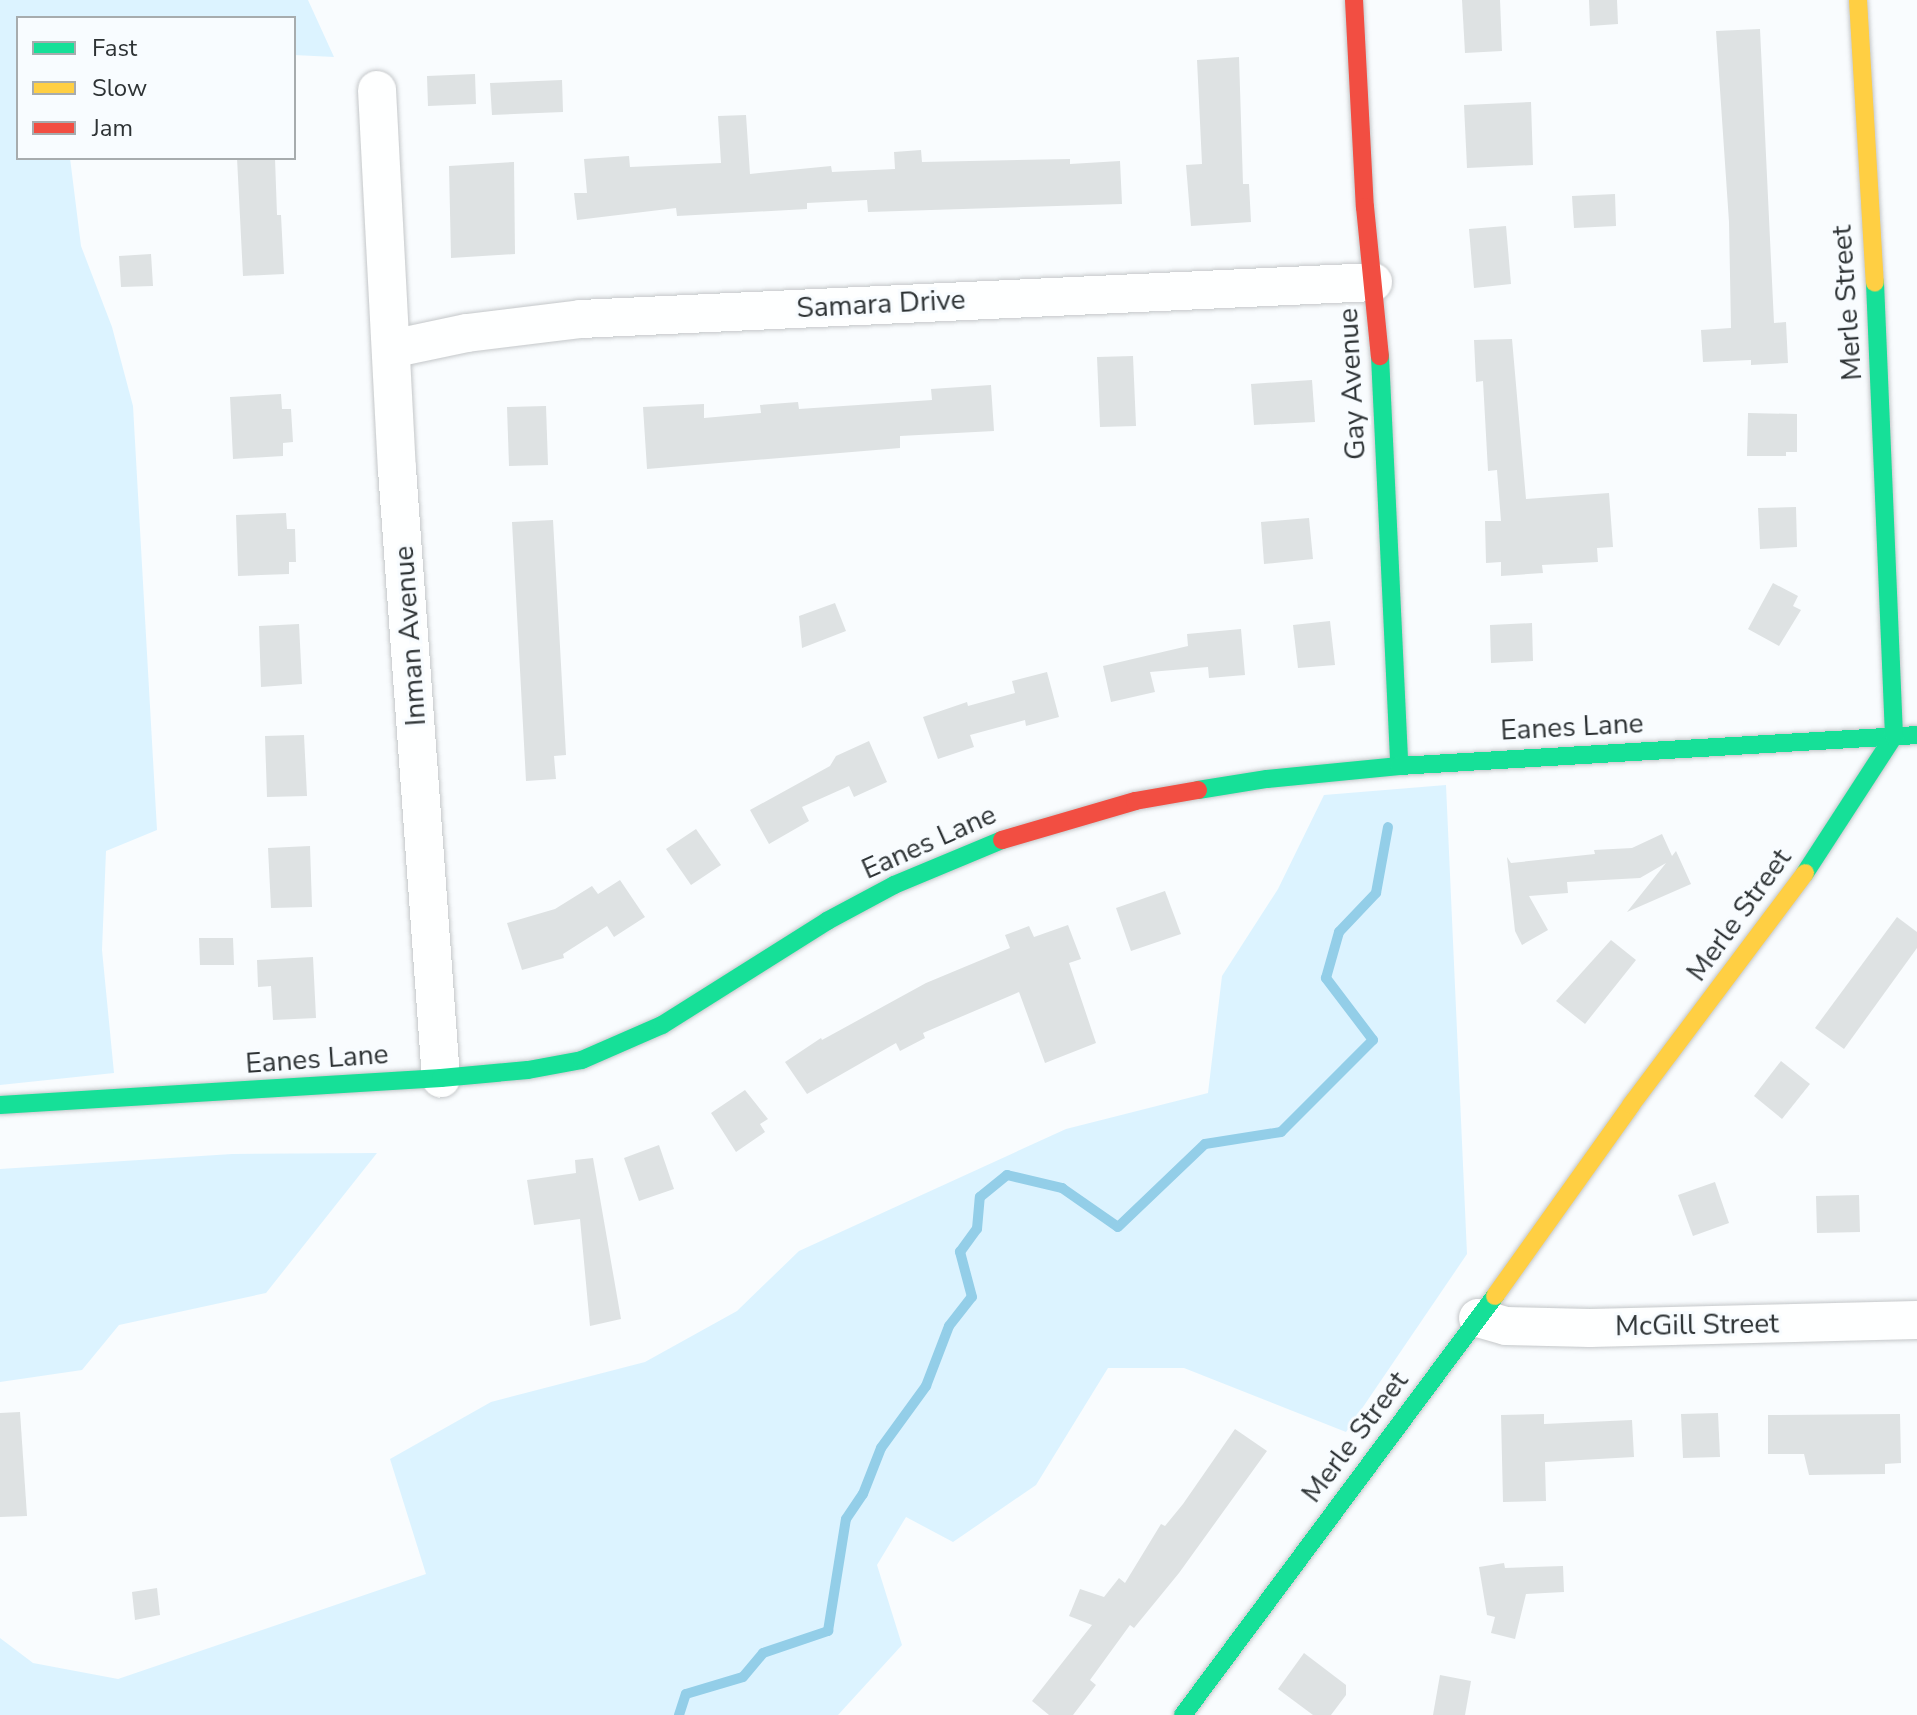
<!DOCTYPE html>
<style>
body{margin:0}
#map{position:relative;width:1917px;height:1715px;overflow:hidden;background:#f9fcfe;font-family:"Nunito Sans",sans-serif}
div>[style]{position:absolute}
[style*='--x']{left:calc(var(--x)*1px);top:calc(var(--y)*1px);width:calc(var(--w)*1px);rotate:calc(var(--a)*1deg)}
.green>*{inset:0;background:#dcf3ff}
.stream>*{height:10px;margin:-5px;padding:0 5px;transform-origin:5px;border-radius:5px;background:#93cee8}
.building>*{inset:0;background:#dee2e3}
.roads{filter:drop-shadow(0 0 2px #c4c7c9) drop-shadow(0 0 2px #c4c7c9)}
.street>*{height:38px;margin:-19px;padding:0 19px;transform-origin:19px;border-radius:19px;background:#feffff}
.fast>*{height:18px;margin:-9px;padding:0 9px;transform-origin:9px;border-radius:9px;background:#16e098}
.slow>*{height:18px;margin:-9px;padding:0 9px;transform-origin:9px;border-radius:9px;background:#ffcf43}
.jam>*{height:18px;margin:-9px;padding:0 9px;transform-origin:9px;border-radius:9px;background:#f24e42}
span{translate:-50% -50%;white-space:nowrap;text-align:center;line-height:1.15;-webkit-text-stroke:6px #f8fcff;paint-order:stroke}
.street-label{font-size:28px;color:#2e3335}
.legend{position:absolute;left:16px;top:16px;width:280px;height:144px;box-sizing:border-box;background:#f8fcff;border:2px solid #a7acae;margin:0;padding:10px 14px;list-style:none;font-size:24px;color:#2e3335}
.legend li{display:flex;align-items:center;gap:16px;height:40px}
.legend b{width:40px;border:2px solid #a7acae}
</style>
<div id="map">
<div class="green">
<i style="clip-path:polygon(0 0,308px 0,334px 57px,294px 55px,294px 18px,18px 18px,18px 158px,70px 158px,81px 246px,112px 327px,133px 406px,157px 830px,106px 851px,102px 950px,114px 1073px,0 1085px)"></i>
<i style="clip-path:polygon(1446px 785px,1467px 1254px,1346px 1432px,1184px 1368px,1108px 1368px,1036px 1485px,953px 1542px,906px 1517px,877px 1565px,902px 1645px,838px 1715px,0 1715px,0 1638px,33px 1663px,118px 1679px,426px 1574px,390px 1459px,491px 1402px,645px 1362px,737px 1311px,799px 1251px,1066px 1129px,1208px 1093px,1222px 976px,1278px 889px,1324px 795px)"></i>
<i style="clip-path:polygon(377px 1153px,266px 1293px,119px 1325px,82px 1370px,0 1382px,0 1169px,232px 1154px)"></i>
</div>
<div class="stream">
<i style="--x:679;--y:1715;--w:22;--a:-72"></i>
<i style="--x:686;--y:1694;--w:59;--a:-16.6"></i>
<i style="--x:743;--y:1677;--w:31;--a:-50"></i>
<i style="--x:763;--y:1653;--w:69;--a:-18.7"></i>
<i style="--x:828;--y:1631;--w:113;--a:-80.9"></i>
<i style="--x:846;--y:1519;--w:30;--a:-56"></i>
<i style="--x:863;--y:1494;--w:49;--a:-68.6"></i>
<i style="--x:881;--y:1448;--w:77;--a:-54"></i>
<i style="--x:926;--y:1386;--w:64;--a:-69"></i>
<i style="--x:949;--y:1326;--w:37;--a:-52"></i>
<i style="--x:972;--y:1297;--w:47;--a:-104.9"></i>
<i style="--x:960;--y:1252;--w:29;--a:-54"></i>
<i style="--x:977;--y:1229;--w:32;--a:-85"></i>
<i style="--x:980;--y:1197;--w:35;--a:-39"></i>
<i style="--x:1007;--y:1175;--w:57;--a:13.3"></i>
<i style="--x:1062;--y:1188;--w:68;--a:34.9"></i>
<i style="--x:1118;--y:1227;--w:120;--a:-43.7"></i>
<i style="--x:1205;--y:1144;--w:77;--a:-9"></i>
<i style="--x:1281;--y:1132;--w:130;--a:-45"></i>
<i style="--x:1373;--y:1040;--w:78;--a:-127.2"></i>
<i style="--x:1326;--y:978;--w:48;--a:-74.2"></i>
<i style="--x:1339;--y:932;--w:54;--a:-46.5"></i>
<i style="--x:1376;--y:893;--w:67;--a:-79.7"></i>
</div>
<div class="building">
<i style="clip-path:polygon(1462px 0,1500px 0,1502px 51px,1465px 53px)"></i>
<i style="clip-path:polygon(1589px 0,1617px 0,1618px 24px,1590px 26px)"></i>
<i style="clip-path:polygon(1760px 29px,1774px 323px,1786px 322px,1788px 363px,1751px 365px,1751px 360px,1703px 362px,1701px 330px,1731px 328px,1729px 222px,1716px 31px)"></i>
<i style="clip-path:polygon(1239px 57px,1243px 184px,1249px 184px,1251px 222px,1191px 226px,1186px 165px,1202px 164px,1197px 60px)"></i>
<i style="clip-path:polygon(475px 74px,476px 104px,428px 106px,427px 76px)"></i>
<i style="clip-path:polygon(562px 80px,563px 112px,492px 115px,490px 83px)"></i>
<i style="clip-path:polygon(1531px 102px,1533px 165px,1467px 168px,1464px 105px)"></i>
<i style="clip-path:polygon(746px 115px,750px 174px,831px 166px,832px 172px,895px 169px,894px 152px,921px 150px,922px 162px,1070px 159px,1070px 164px,1120px 161px,1122px 204px,868px 212px,867px 200px,807px 203px,807px 209px,677px 216px,676px 208px,577px 220px,574px 193px,587px 193px,584px 159px,629px 156px,630px 167px,721px 163px,718px 116px)"></i>
<i style="clip-path:polygon(237px 158px,275px 158px,277px 215px,281px 215px,284px 274px,243px 276px)"></i>
<i style="clip-path:polygon(514px 162px,515px 254px,451px 258px,449px 166px)"></i>
<i style="clip-path:polygon(1615px 194px,1616px 226px,1574px 228px,1572px 196px)"></i>
<i style="clip-path:polygon(1506px 226px,1511px 284px,1474px 288px,1469px 229px)"></i>
<i style="clip-path:polygon(151px 254px,153px 286px,121px 287px,119px 256px)"></i>
<i style="clip-path:polygon(1512px 339px,1526px 499px,1609px 493px,1613px 547px,1597px 548px,1598px 562px,1542px 565px,1543px 573px,1501px 576px,1501px 562px,1486px 563px,1485px 521px,1501px 521px,1497px 470px,1488px 471px,1483px 381px,1476px 382px,1474px 340px)"></i>
<i style="clip-path:polygon(1133px 356px,1136px 426px,1100px 427px,1097px 357px)"></i>
<i style="clip-path:polygon(1312px 380px,1315px 422px,1254px 425px,1251px 384px)"></i>
<i style="clip-path:polygon(991px 385px,994px 431px,900px 436px,900px 448px,647px 469px,643px 407px,704px 404px,704px 418px,761px 413px,760px 405px,798px 402px,799px 409px,932px 400px,931px 389px)"></i>
<i style="clip-path:polygon(281px 394px,282px 409px,291px 409px,293px 442px,283px 443px,283px 456px,233px 459px,230px 397px)"></i>
<i style="clip-path:polygon(546px 406px,548px 465px,509px 466px,507px 407px)"></i>
<i style="clip-path:polygon(1748px 413px,1797px 414px,1797px 452px,1786px 452px,1786px 456px,1747px 456px)"></i>
<i style="clip-path:polygon(1796px 507px,1797px 547px,1760px 549px,1758px 508px)"></i>
<i style="clip-path:polygon(286px 513px,287px 529px,295px 529px,296px 562px,289px 562px,289px 574px,238px 576px,236px 515px)"></i>
<i style="clip-path:polygon(1309px 518px,1313px 559px,1264px 564px,1261px 522px)"></i>
<i style="clip-path:polygon(553px 520px,566px 755px,554px 756px,556px 779px,526px 781px,512px 522px)"></i>
<i style="clip-path:polygon(1773px 583px,1798px 596px,1793px 606px,1801px 610px,1779px 646px,1748px 629px)"></i>
<i style="clip-path:polygon(835px 603px,846px 631px,802px 648px,799px 616px)"></i>
<i style="clip-path:polygon(1330px 621px,1335px 665px,1298px 668px,1293px 625px)"></i>
<i style="clip-path:polygon(1532px 623px,1533px 661px,1491px 663px,1490px 625px)"></i>
<i style="clip-path:polygon(299px 624px,302px 684px,261px 687px,259px 626px)"></i>
<i style="clip-path:polygon(1241px 629px,1245px 675px,1209px 678px,1208px 667px,1150px 672px,1155px 692px,1111px 702px,1103px 666px,1188px 646px,1187px 634px)"></i>
<i style="clip-path:polygon(1047px 672px,1059px 717px,1026px 726px,1025px 720px,970px 735px,974px 747px,938px 759px,923px 717px,967px 702px,968px 706px,1015px 693px,1012px 681px)"></i>
<i style="clip-path:polygon(304px 735px,307px 796px,267px 797px,265px 736px)"></i>
<i style="clip-path:polygon(869px 741px,887px 782px,854px 797px,849px 786px,802px 807px,809px 821px,769px 844px,750px 810px,830px 766px,836px 756px)"></i>
<i style="clip-path:polygon(696px 829px,721px 865px,691px 885px,666px 849px)"></i>
<i style="clip-path:polygon(1662px 834px,1672px 856px,1676px 851px,1691px 884px,1627px 912px,1666px 863px,1640px 878px,1567px 882px,1568px 893px,1529px 896px,1548px 930px,1522px 945px,1515px 931px,1507px 857px,1511px 863px,1595px 854px,1594px 850px,1632px 848px)"></i>
<i style="clip-path:polygon(310px 846px,312px 907px,271px 908px,268px 848px)"></i>
<i style="clip-path:polygon(620px 880px,645px 917px,614px 937px,607px 926px,563px 954px,564px 958px,522px 970px,507px 923px,555px 909px,592px 886px,598px 894px)"></i>
<i style="clip-path:polygon(1165px 891px,1181px 934px,1131px 951px,1116px 908px)"></i>
<i style="clip-path:polygon(1897px 917px,1917px 932px,1917px 948px,1844px 1049px,1815px 1028px)"></i>
<i style="clip-path:polygon(1068px 925px,1081px 959px,1069px 963px,1096px 1043px,1045px 1063px,1019px 992px,923px 1033px,925px 1038px,900px 1051px,896px 1043px,807px 1094px,785px 1062px,821px 1038px,822px 1040px,926px 983px,1010px 948px,1005px 935px,1029px 926px,1034px 937px)"></i>
<i style="clip-path:polygon(199px 938px,233px 938px,234px 965px,200px 965px)"></i>
<i style="clip-path:polygon(1611px 940px,1636px 960px,1585px 1024px,1556px 1001px)"></i>
<i style="clip-path:polygon(313px 957px,316px 1018px,273px 1020px,271px 986px,258px 987px,257px 960px)"></i>
<i style="clip-path:polygon(1781px 1061px,1810px 1084px,1782px 1119px,1754px 1096px)"></i>
<i style="clip-path:polygon(745px 1090px,768px 1119px,760px 1124px,765px 1132px,736px 1152px,711px 1113px)"></i>
<i style="clip-path:polygon(659px 1145px,674px 1189px,639px 1201px,624px 1158px)"></i>
<i style="clip-path:polygon(593px 1158px,621px 1319px,590px 1326px,580px 1219px,534px 1225px,527px 1180px,576px 1173px,575px 1160px)"></i>
<i style="clip-path:polygon(1715px 1182px,1729px 1223px,1693px 1236px,1678px 1195px)"></i>
<i style="clip-path:polygon(1859px 1195px,1860px 1232px,1817px 1233px,1816px 1196px)"></i>
<i style="clip-path:polygon(20px 1412px,27px 1516px,0 1517px,0 1413px)"></i>
<i style="clip-path:polygon(1718px 1413px,1720px 1457px,1683px 1458px,1681px 1414px)"></i>
<i style="clip-path:polygon(1544px 1414px,1544px 1424px,1632px 1420px,1634px 1457px,1545px 1462px,1546px 1501px,1503px 1502px,1501px 1415px)"></i>
<i style="clip-path:polygon(1900px 1414px,1901px 1463px,1885px 1464px,1885px 1474px,1809px 1475px,1804px 1454px,1768px 1454px,1768px 1415px)"></i>
<i style="clip-path:polygon(1235px 1429px,1267px 1451px,1179px 1573px,1134px 1628px,1130px 1625px,1090px 1680px,1096px 1685px,1073px 1715px,1049px 1715px,1032px 1701px,1092px 1625px,1069px 1616px,1080px 1589px,1104px 1597px,1119px 1578px,1125px 1583px,1161px 1524px,1165px 1526px,1183px 1504px)"></i>
<i style="clip-path:polygon(1504px 1563px,1505px 1568px,1563px 1566px,1564px 1592px,1526px 1594px,1515px 1639px,1491px 1633px,1495px 1617px,1487px 1615px,1479px 1567px)"></i>
<i style="clip-path:polygon(157px 1588px,160px 1615px,135px 1620px,132px 1592px)"></i>
<i style="clip-path:polygon(1304px 1653px,1346px 1685px,1346px 1695px,1331px 1715px,1313px 1715px,1278px 1689px)"></i>
<i style="clip-path:polygon(1440px 1675px,1471px 1681px,1465px 1715px,1433px 1715px)"></i>
</div>
<div class="roads">
<div class="street">
<i style="--x:377;--y:90;--w:380;--a:87"></i>
<i style="--x:397;--y:469;--w:611;--a:85.87"></i>
<i style="--x:391;--y:349;--w:78;--a:-11.9"></i>
<i style="--x:467;--y:333;--w:115;--a:-7"></i>
<i style="--x:581;--y:319;--w:793;--a:-2.67"></i>
<i style="--x:1478;--y:1318;--w:29;--a:16"></i>
<i style="--x:1506;--y:1326;--w:84;--a:1.4"></i>
<i style="--x:1590;--y:1328;--w:327;--a:-1.4"></i>
</div>
<div class="fast">
<i style="--x:1380;--y:356;--w:410;--a:87.3"></i>
<i style="--x:1198;--y:790;--w:70;--a:-9.1"></i>
<i style="--x:1267;--y:779;--w:133;--a:-5.6"></i>
<i style="--x:1399;--y:766;--w:519;--a:-3.42"></i>
<i style="--x:1805;--y:873;--w:163;--a:-57"></i>
<i style="--x:1894;--y:736;--w:454;--a:-92.4"></i>
<i style="--x:0;--y:1105;--w:442;--a:-3.5"></i>
<i style="--x:441;--y:1078;--w:87;--a:-5.3"></i>
<i style="--x:528;--y:1070;--w:55;--a:-10.5"></i>
<i style="--x:582;--y:1060;--w:87;--a:-23.6"></i>
<i style="--x:662;--y:1025;--w:195;--a:-32.2"></i>
<i style="--x:827;--y:921;--w:76;--a:-28.2"></i>
<i style="--x:894;--y:885;--w:117;--a:-22.6"></i>
<i style="--x:1183;--y:1715;--w:522;--a:-53.33"></i>
</div>
<div class="slow">
<i style="--x:1858;--y:0;--w:283;--a:86.6"></i>
<i style="--x:1495;--y:1296;--w:234;--a:-54.5"></i>
<i style="--x:1631;--y:1105;--w:290;--a:-53.1"></i>
</div>
<div class="jam">
<i style="--x:1354;--y:0;--w:207;--a:87"></i>
<i style="--x:1365;--y:207;--w:150;--a:84.3"></i>
<i style="--x:1002;--y:840;--w:139;--a:-16.3"></i>
<i style="--x:1135;--y:801;--w:64;--a:-9.9"></i>
</div>
</div>
<div class="street-label">
<span style="left:1847px;top:303px;rotate:-94deg">Merle Street</span>
<span style="left:881px;top:304px;rotate:-3deg">Samara Drive</span>
<span style="left:1352px;top:384px;rotate:-93deg">Gay Avenue</span>
<span style="left:410px;top:636px;rotate:-94deg">Inman Avenue</span>
<span style="left:1572px;top:727px;rotate:-3deg">Eanes Lane</span>
<span style="left:929px;top:842px;rotate:-24deg">Eanes Lane</span>
<span style="left:1739px;top:915px;rotate:-54deg">Merle Street</span>
<span style="left:317px;top:1059px;rotate:-4deg">Eanes Lane</span>
<span style="left:1697px;top:1325px;rotate:-1deg">McGill Street</span>
<span style="left:1355px;top:1437px;rotate:-53deg">Merle Street</span>
</div>
<ul class="legend">
<li><b style="height:10px;background:#16e098"></b>Fast</li>
<li><b style="height:10px;background:#ffcf43"></b>Slow</li>
<li><b style="height:10px;background:#f24e42"></b>Jam</li>
</ul>
</div>
